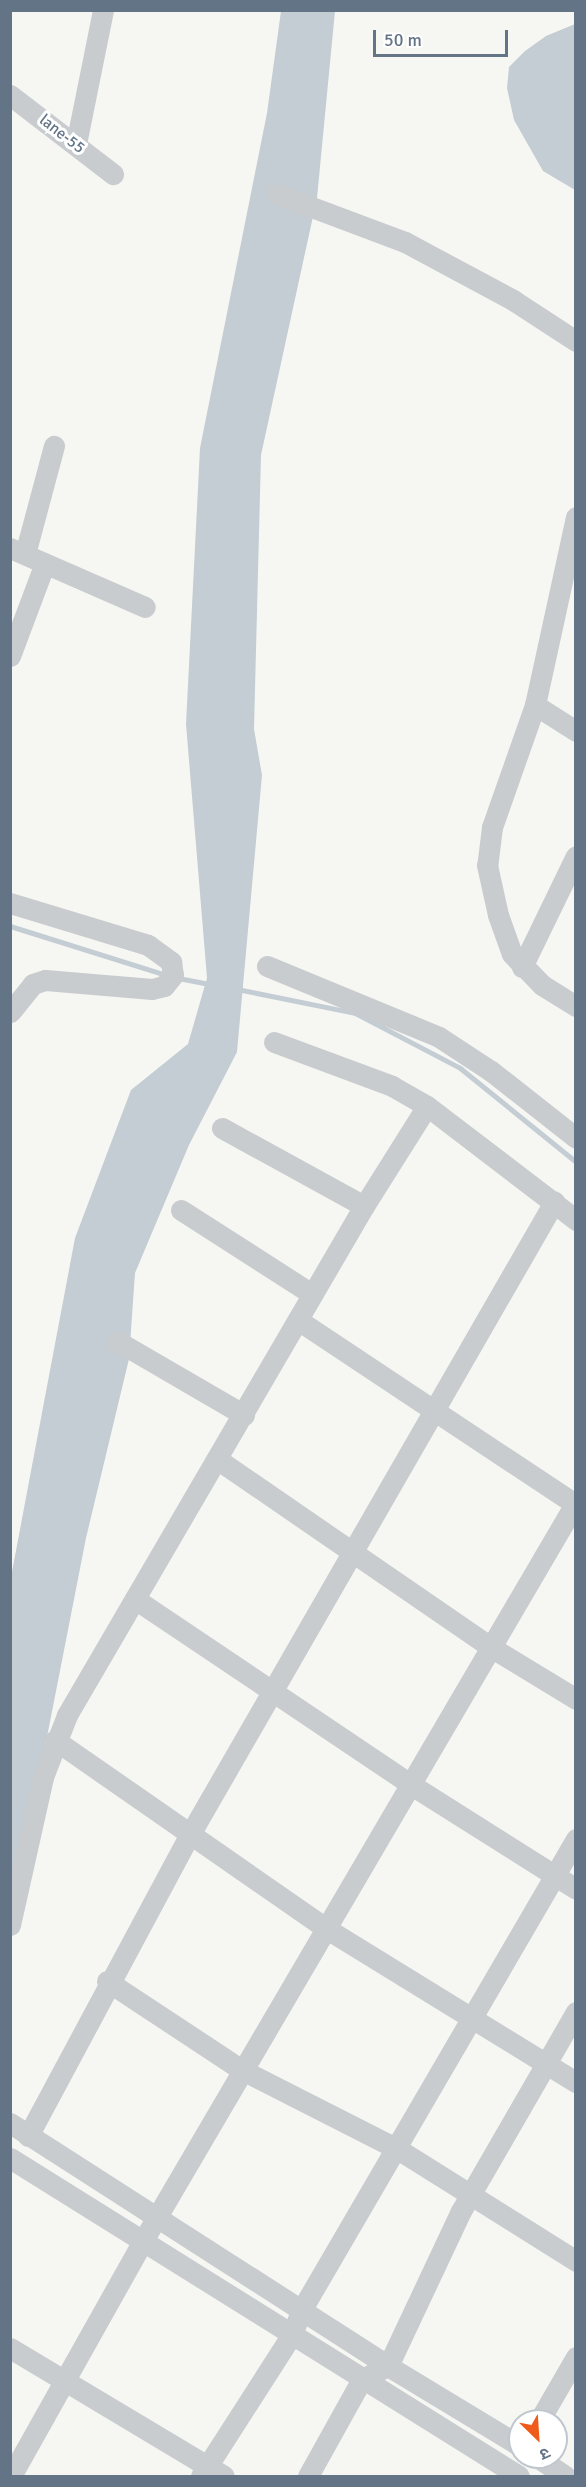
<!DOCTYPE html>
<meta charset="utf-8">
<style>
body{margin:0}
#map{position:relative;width:586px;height:2487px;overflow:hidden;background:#f6f7f3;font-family:Signika,"Noto Sans Devanagari",sans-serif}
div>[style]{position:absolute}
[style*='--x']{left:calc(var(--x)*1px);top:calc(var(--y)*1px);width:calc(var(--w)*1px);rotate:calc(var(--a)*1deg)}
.water>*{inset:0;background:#c4cdd3}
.stream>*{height:5px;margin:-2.5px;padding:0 2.5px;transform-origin:2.5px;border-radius:2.5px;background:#c4cdd3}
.minor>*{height:21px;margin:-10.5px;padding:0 10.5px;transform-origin:10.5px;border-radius:10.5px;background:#c9cccf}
span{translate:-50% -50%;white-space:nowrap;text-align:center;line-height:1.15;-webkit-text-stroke:6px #fff;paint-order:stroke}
.street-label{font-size:16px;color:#637486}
.frame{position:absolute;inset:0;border:12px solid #637486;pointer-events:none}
.north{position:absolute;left:508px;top:2409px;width:60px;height:60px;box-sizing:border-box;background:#fff;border:2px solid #c1c7cf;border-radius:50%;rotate:155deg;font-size:16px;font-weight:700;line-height:24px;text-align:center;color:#637486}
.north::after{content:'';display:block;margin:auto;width:21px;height:27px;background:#ef5b1a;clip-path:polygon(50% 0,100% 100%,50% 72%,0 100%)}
.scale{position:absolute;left:373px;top:30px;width:135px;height:27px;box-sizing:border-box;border:3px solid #637486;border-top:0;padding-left:8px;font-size:18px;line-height:21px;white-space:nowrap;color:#637486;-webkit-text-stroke:4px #fff;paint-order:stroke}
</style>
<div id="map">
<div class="water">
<i style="clip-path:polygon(281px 11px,335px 11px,317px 198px,261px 455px,254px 729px,262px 775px,237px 1052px,189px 1145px,135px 1273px,129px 1359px,86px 1538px,48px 1732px,11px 1893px,11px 1577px,75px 1238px,131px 1090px,188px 1044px,207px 978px,186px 724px,200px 448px,267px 113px)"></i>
<i style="clip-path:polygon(575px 24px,575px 190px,543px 171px,514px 120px,507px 88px,509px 67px,525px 51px,546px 36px)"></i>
</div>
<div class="stream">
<i style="--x:10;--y:926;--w:164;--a:17.4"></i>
<i style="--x:178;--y:978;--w:33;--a:11"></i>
<i style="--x:237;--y:989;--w:120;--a:11.5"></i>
<i style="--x:355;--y:1013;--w:119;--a:27.6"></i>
<i style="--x:460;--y:1068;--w:149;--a:39"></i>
</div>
<div class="minor">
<i style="--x:10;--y:95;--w:130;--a:37.5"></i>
<i style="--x:76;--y:144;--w:137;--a:-78.6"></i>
<i style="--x:277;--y:194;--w:137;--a:20.6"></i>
<i style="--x:405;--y:242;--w:123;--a:28.2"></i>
<i style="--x:513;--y:300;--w:75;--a:33.1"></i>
<i style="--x:576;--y:517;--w:192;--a:102.3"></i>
<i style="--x:535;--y:705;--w:129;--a:109.4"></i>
<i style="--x:492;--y:827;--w:38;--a:97"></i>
<i style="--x:487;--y:865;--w:51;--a:77.6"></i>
<i style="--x:498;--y:915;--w:41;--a:70.3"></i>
<i style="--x:512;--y:954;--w:43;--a:45.9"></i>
<i style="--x:542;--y:985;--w:40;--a:32"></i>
<i style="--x:10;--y:548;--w:147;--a:23.6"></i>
<i style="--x:25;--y:554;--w:112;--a:-75"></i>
<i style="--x:10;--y:656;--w:99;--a:-69.4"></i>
<i style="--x:535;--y:705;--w:49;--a:32.4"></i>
<i style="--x:10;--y:903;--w:144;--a:16.9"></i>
<i style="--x:148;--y:945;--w:29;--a:36"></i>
<i style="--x:171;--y:962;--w:13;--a:81"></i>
<i style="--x:173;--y:975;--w:14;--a:129"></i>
<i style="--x:164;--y:986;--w:12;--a:166"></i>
<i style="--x:152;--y:989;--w:107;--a:-175.2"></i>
<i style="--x:45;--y:980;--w:13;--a:162"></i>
<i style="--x:33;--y:984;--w:36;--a:129"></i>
<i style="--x:267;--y:966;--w:186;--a:22.4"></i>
<i style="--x:439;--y:1037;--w:62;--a:33.2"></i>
<i style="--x:491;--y:1071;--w:108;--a:38.2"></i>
<i style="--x:522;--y:967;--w:123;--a:-64.1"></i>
<i style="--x:274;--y:1042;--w:126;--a:20.4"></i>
<i style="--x:392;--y:1086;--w:40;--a:29.7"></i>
<i style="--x:427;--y:1106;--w:188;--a:37.4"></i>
<i style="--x:222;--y:1128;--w:162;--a:28.8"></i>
<i style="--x:181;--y:1210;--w:156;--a:32.7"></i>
<i style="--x:298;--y:1320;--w:334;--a:33.6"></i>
<i style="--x:117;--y:1341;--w:147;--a:30.2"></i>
<i style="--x:217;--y:1459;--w:330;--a:34.5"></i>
<i style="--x:489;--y:1646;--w:102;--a:31.3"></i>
<i style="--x:135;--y:1599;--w:331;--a:33.9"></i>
<i style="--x:410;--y:1784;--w:196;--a:32.3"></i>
<i style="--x:55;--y:1740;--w:331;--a:34.8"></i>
<i style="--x:327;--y:1929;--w:292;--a:31.6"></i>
<i style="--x:10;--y:1925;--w:152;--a:-77.4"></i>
<i style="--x:43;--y:1777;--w:66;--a:-68.8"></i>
<i style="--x:67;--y:1715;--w:589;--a:-59.74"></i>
<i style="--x:364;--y:1206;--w:118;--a:-57.8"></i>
<i style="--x:107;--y:1981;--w:162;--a:33.4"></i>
<i style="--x:242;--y:2070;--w:173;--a:26.9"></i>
<i style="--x:396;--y:2148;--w:213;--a:32.1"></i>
<i style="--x:10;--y:2123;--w:449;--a:32.7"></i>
<i style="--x:388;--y:2366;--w:154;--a:31.2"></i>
<i style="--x:28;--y:2136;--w:340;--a:-61.8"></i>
<i style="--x:189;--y:1836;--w:732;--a:-60.07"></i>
<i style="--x:10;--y:2158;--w:600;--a:32"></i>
<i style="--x:10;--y:2348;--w:249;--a:30.9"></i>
<i style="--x:539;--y:2421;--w:74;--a:-60"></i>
<i style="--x:537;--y:2457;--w:34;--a:34"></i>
<i style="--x:11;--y:2476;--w:272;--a:-60.7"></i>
<i style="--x:144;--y:2239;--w:854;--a:-59.62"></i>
<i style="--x:201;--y:2476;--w:169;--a:-57.3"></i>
<i style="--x:292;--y:2334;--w:27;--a:-68"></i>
<i style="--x:302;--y:2309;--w:544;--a:-59.76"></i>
<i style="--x:308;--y:2476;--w:111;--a:-60.9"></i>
<i style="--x:362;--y:2379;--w:29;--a:-27"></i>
<i style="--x:388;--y:2366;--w:171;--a:-64.8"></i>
<i style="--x:461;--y:2211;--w:230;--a:-60"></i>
</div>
<div class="street-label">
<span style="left:62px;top:134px;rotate:38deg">lane-55</span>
</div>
<div class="frame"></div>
<div class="north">उ</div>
<div class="scale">50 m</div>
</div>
